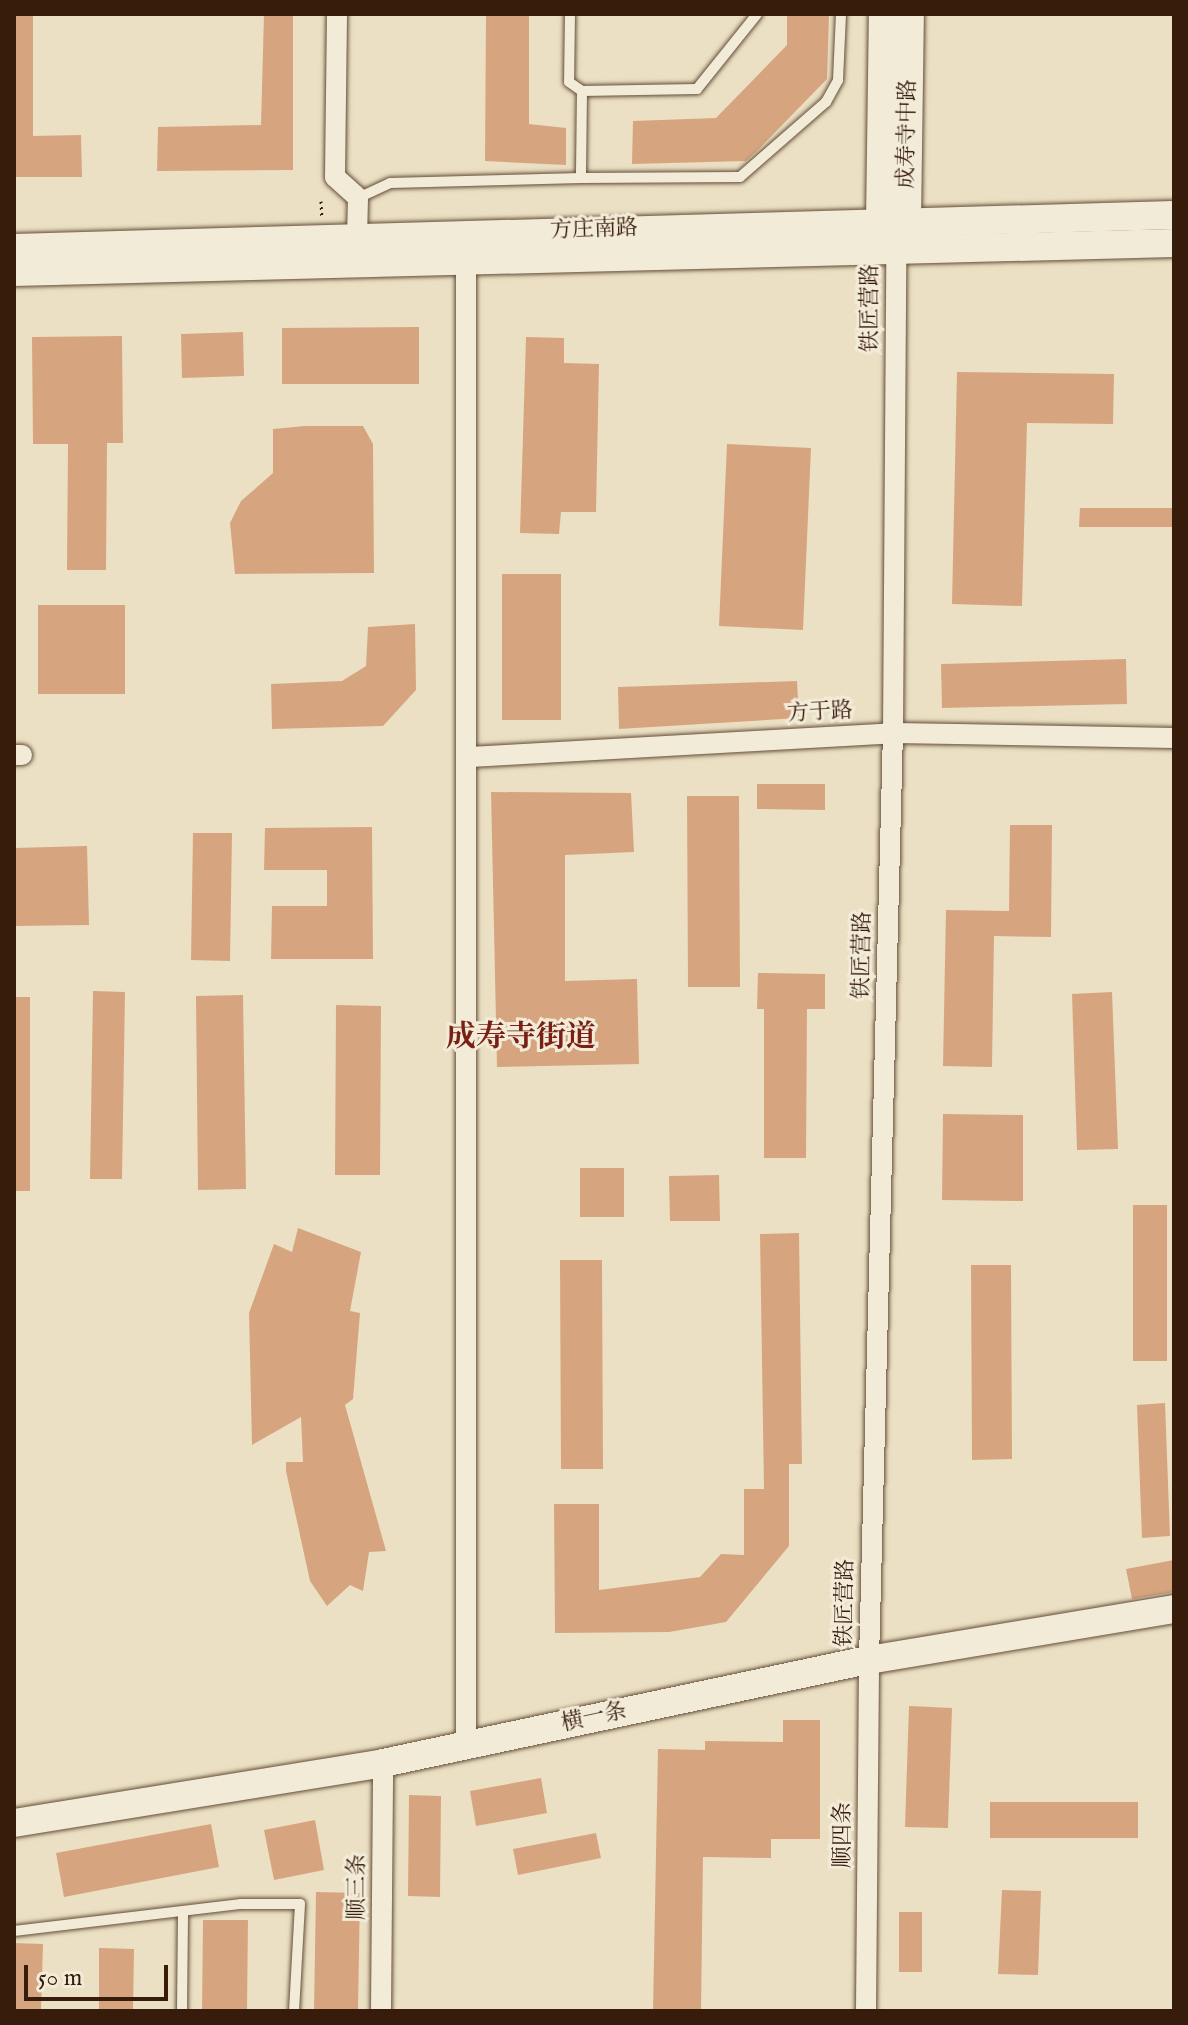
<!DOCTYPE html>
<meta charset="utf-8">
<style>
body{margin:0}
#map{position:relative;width:1188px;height:2025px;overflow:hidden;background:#ebe0c3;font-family:"IM FELL English","Noto Serif SC",serif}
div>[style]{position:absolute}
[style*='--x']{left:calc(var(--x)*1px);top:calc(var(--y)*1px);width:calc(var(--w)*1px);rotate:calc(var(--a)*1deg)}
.building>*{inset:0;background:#d6a57f}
.path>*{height:3px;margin-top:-1.5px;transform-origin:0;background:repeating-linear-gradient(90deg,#381c0b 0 2px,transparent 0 6px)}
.roads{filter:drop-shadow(0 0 2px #654d39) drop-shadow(0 0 2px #654d39)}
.lane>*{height:10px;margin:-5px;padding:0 5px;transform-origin:5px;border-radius:5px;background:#f2ebd8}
.street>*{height:20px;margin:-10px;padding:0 10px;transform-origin:10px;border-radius:10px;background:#f2ebd8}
.secondary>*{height:28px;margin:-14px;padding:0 14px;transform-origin:14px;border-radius:14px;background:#f2ebd8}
span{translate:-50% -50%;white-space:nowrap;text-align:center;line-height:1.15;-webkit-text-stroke:6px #f2ebd8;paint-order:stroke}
.street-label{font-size:22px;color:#381c0b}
.district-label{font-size:30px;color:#7a1f14;font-weight:700}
.frame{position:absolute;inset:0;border:16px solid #381c0b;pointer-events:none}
.scale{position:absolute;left:24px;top:1965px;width:144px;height:36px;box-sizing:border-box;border:4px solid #381c0b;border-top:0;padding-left:10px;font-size:24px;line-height:28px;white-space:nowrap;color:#381c0b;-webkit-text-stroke:6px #f2ebd8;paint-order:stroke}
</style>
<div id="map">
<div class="building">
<i style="clip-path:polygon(14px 14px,33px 14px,33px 136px,81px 135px,82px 177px,14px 177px)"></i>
<i style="clip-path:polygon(264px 14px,293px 14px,293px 170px,157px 171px,158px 127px,261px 125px)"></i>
<i style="clip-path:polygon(486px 14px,529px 14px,529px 124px,566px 128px,566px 165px,485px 161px)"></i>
<i style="clip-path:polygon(787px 14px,829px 14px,827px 79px,756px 152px,746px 161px,632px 164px,633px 121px,716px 118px,787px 45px)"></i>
<i style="clip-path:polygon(419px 327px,419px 384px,282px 384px,282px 328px)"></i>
<i style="clip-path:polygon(243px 332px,244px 376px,182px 378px,181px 334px)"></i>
<i style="clip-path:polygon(122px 336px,123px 443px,107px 443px,106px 570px,67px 570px,68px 444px,33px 444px,32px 337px)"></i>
<i style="clip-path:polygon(526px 337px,564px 338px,564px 363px,599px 364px,596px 512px,561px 512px,559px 534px,520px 533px)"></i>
<i style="clip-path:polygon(957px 372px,1114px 374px,1113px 424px,1027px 423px,1022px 606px,952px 604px)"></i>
<i style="clip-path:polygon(305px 426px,363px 426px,373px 444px,374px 573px,235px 574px,230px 523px,241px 501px,273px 473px,273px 429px)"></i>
<i style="clip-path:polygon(727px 444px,811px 448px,803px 630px,719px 626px)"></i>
<i style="clip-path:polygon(1080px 508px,1174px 508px,1174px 527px,1079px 527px)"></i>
<i style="clip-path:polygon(502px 574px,561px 574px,561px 720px,502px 720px)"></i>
<i style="clip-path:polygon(38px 605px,125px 605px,125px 694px,38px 694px)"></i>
<i style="clip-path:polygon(415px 624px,416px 690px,383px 726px,272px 729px,271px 684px,342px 681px,366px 666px,368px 627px)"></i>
<i style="clip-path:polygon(1126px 659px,1127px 704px,942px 708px,941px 664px)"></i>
<i style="clip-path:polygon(797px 681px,799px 718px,619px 729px,618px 687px)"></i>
<i style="clip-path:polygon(757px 784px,825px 784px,825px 810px,757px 809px)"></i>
<i style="clip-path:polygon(491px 792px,631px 793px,634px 852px,565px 855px,565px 981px,637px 979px,639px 1064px,497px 1067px)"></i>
<i style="clip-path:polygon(687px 796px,739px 796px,740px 987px,688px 987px)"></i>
<i style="clip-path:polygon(1010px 825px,1052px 825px,1051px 937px,994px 936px,992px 1067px,943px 1066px,946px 910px,1009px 911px)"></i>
<i style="clip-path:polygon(372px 827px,373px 959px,271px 959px,272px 906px,327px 906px,327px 870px,264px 870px,265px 828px)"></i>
<i style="clip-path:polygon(193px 833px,232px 833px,230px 961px,191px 960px)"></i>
<i style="clip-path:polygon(87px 846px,89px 925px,14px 926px,14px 848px)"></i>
<i style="clip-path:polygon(758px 973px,825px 974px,825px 1009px,807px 1009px,806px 1158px,764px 1158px,764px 1009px,757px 1009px)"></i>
<i style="clip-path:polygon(93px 991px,125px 992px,122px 1179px,90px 1179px)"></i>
<i style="clip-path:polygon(1112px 992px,1118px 1149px,1077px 1150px,1072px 994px)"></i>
<i style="clip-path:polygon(243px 995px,246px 1189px,198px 1190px,196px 996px)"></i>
<i style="clip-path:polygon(14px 997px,30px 997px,30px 1191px,14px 1191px)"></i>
<i style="clip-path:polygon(336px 1005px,381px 1006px,380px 1175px,335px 1175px)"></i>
<i style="clip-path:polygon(943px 1114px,1023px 1115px,1023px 1201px,942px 1200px)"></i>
<i style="clip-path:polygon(580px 1168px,624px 1168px,624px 1217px,580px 1217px)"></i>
<i style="clip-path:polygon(719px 1175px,720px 1221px,670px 1221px,669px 1176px)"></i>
<i style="clip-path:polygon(1133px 1205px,1167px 1205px,1167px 1361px,1133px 1361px)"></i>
<i style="clip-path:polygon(298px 1228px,361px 1252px,350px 1311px,360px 1313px,353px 1399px,345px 1405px,386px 1551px,369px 1552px,363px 1591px,350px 1585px,327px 1606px,310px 1581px,286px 1471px,286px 1462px,303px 1462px,301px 1417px,252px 1445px,249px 1313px,274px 1244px,292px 1252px)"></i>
<i style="clip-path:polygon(799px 1233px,802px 1464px,789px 1464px,789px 1546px,726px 1622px,669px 1632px,555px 1633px,554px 1504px,599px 1504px,599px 1590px,700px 1577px,721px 1554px,744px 1555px,744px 1489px,764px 1489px,760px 1234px)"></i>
<i style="clip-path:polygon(560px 1260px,602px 1260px,603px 1469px,561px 1469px)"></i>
<i style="clip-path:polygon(971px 1265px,1011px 1265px,1012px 1459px,972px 1460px)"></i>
<i style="clip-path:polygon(1165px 1403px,1170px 1536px,1142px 1538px,1137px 1405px)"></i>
<i style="clip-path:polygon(1174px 1560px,1174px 1592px,1132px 1599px,1126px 1569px)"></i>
<i style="clip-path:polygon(909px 1706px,952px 1708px,948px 1828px,905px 1827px)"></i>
<i style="clip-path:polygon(783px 1720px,820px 1720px,820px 1839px,771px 1839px,771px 1858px,703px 1857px,701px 2011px,653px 2011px,658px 1749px,705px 1750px,705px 1741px,783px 1742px)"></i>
<i style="clip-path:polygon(541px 1778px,547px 1813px,476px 1826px,470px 1791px)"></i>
<i style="clip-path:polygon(409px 1795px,441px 1796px,440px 1897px,408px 1896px)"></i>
<i style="clip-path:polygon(990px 1802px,1138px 1802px,1138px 1838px,990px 1838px)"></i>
<i style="clip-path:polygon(315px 1820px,324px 1870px,274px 1880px,264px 1830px)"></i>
<i style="clip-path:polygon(211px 1824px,219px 1867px,64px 1897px,56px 1853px)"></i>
<i style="clip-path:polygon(596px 1833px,601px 1858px,518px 1875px,513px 1849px)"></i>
<i style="clip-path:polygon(1002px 1890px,1041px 1891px,1038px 1975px,998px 1974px)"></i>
<i style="clip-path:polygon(316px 1892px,360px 1893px,358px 2011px,314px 2011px)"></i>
<i style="clip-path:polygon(899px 1912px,922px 1912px,922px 1972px,899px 1972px)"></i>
<i style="clip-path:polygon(203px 1920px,248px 1920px,247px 2011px,202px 2011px)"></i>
<i style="clip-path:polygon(14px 1943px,43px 1944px,41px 2011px,14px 2011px)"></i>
<i style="clip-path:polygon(99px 1948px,134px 1949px,133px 2011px,99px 2011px)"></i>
</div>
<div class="path">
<i style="--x:321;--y:201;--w:17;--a:87"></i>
</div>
<div class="roads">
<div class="lane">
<i style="--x:570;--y:14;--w:68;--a:90.8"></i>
<i style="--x:569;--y:82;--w:16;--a:35"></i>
<i style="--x:582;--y:91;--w:115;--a:-1"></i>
<i style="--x:697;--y:89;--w:96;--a:-51.3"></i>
<i style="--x:582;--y:91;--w:87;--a:90.7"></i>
<i style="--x:581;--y:178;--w:159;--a:-0.4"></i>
<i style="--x:740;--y:177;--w:114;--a:-41.1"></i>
<i style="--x:826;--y:102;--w:25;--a:-61"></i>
<i style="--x:838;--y:80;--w:66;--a:-87.4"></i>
<i style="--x:358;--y:198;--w:35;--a:-25"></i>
<i style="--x:390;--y:183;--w:191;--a:-1.5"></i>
<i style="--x:14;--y:1931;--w:229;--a:-6.8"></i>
<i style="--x:241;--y:1904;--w:59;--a:0"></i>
<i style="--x:300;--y:1904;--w:107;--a:93.2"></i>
<i style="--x:182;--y:2011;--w:97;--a:-89.4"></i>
</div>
<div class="street">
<i style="--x:337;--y:14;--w:163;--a:90.7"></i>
<i style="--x:335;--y:177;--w:31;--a:42"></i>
<i style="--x:358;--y:198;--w:40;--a:91.4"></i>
<i style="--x:14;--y:755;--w:8;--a:0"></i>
<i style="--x:470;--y:757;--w:424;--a:-3.2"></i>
<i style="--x:893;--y:733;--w:281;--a:1"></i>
<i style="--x:466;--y:1746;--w:1487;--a:-90"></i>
<i style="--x:381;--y:2011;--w:248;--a:-89.5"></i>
<i style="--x:866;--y:2011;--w:351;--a:-89.5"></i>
<i style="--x:869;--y:1660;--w:927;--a:-88.52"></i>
<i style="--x:893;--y:733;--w:481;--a:-89.6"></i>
<i style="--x:896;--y:252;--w:13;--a:-119"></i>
</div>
<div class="secondary">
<i style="--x:880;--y:222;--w:208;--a:-89.2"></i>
<i style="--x:901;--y:236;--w:16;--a:-68"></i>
<i style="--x:907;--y:221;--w:207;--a:-89.2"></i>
<i style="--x:14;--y:248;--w:1160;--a:-1.63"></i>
<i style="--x:14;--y:272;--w:1160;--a:-1.43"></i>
<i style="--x:14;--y:1823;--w:374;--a:-9.2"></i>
<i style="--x:383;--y:1763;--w:497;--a:-12"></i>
<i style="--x:869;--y:1660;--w:309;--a:-9.5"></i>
</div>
</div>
<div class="street-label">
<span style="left:908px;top:134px;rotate:-89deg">成寿寺中路</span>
<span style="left:594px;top:230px;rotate:-2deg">方庄南路</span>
<span style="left:871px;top:308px;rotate:-90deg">铁匠营路</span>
<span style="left:820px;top:713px;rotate:-3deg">方于路</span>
<span style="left:863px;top:955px;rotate:-89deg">铁匠营路</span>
<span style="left:846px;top:1603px;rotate:-89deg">铁匠营路</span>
<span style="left:594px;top:1718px;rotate:-12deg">横一条</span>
<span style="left:844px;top:1835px;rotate:-90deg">顺四条</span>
<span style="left:358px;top:1887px;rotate:-90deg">顺三条</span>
</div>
<div class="district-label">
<span style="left:521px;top:1038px">成寿寺街道</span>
</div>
<div class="frame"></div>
<div class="scale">50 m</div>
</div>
